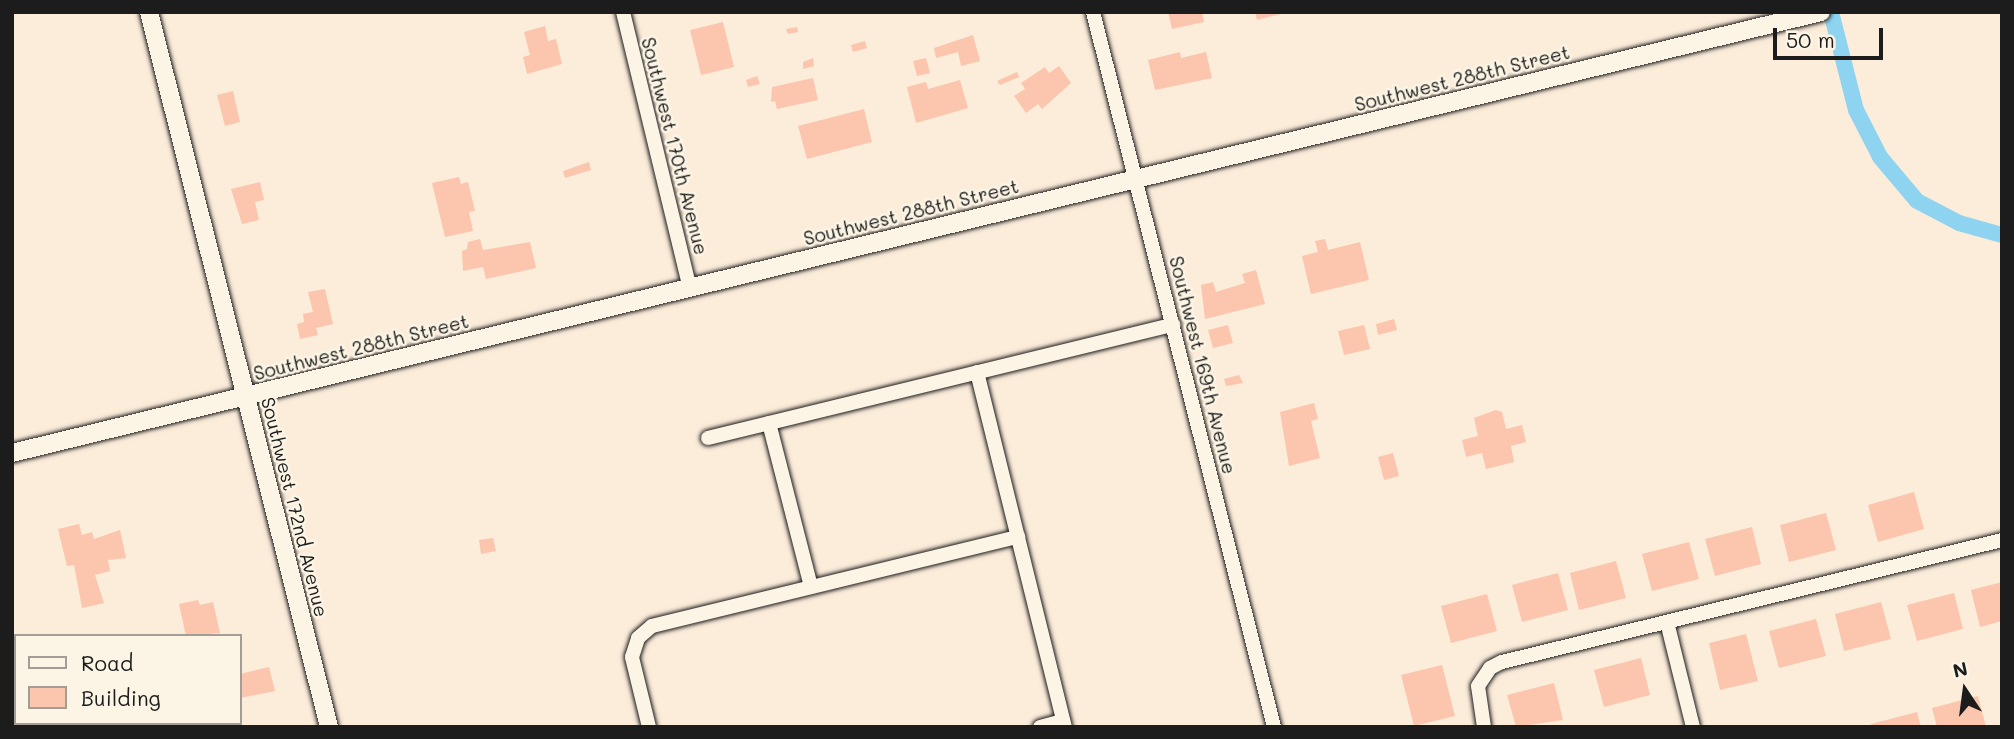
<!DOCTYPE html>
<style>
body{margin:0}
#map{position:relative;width:2014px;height:739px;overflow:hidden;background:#fcecda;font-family:Mali,sans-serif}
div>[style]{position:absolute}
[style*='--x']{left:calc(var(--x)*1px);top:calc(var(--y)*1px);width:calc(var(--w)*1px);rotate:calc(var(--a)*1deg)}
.canal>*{height:16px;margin:-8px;padding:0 8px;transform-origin:8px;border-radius:8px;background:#8ed4f0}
.building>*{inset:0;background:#fbc6ad}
.roads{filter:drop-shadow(0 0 2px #1c1c1c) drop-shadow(0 0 2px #1c1c1c)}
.minor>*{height:14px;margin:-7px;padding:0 7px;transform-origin:7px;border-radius:7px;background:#fcf5e5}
.tertiary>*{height:18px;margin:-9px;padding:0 9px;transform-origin:9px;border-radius:9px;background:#fcf5e5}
span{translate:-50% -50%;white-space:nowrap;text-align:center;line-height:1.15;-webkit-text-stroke:5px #fcf5e5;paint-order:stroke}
.street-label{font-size:19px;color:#1c1c1c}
.frame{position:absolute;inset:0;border:14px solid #1c1c1c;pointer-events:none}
.legend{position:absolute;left:14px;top:634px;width:228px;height:91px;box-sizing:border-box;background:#fcf5e5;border:2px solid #a29e95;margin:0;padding:9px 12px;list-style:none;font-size:21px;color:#1c1c1c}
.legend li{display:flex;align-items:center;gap:14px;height:35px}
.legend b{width:35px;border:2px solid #a29e95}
.north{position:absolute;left:1930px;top:655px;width:70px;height:70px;-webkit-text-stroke:5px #fcf5e5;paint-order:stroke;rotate:347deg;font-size:19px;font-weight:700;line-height:28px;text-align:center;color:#1c1c1c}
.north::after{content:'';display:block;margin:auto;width:24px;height:32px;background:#1c1c1c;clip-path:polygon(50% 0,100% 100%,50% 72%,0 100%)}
.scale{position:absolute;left:1773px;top:28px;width:110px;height:32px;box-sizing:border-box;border:4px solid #1c1c1c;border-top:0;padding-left:9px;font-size:21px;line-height:24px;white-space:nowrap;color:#1c1c1c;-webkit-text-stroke:5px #fcf5e5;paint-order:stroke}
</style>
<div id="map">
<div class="canal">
<i style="--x:1831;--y:12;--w:101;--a:75.7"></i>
<i style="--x:1856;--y:110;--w:53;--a:62.9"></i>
<i style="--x:1880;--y:157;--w:57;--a:49.9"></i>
<i style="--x:1917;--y:201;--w:47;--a:27.6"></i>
<i style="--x:1959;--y:223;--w:45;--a:15.6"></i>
</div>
<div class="building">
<i style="clip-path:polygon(1168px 12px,1202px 12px,1204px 22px,1172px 29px)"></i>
<i style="clip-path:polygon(1255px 12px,1284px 12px,1284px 13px,1257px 20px)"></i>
<i style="clip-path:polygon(723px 22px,734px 67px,701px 75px,690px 30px)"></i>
<i style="clip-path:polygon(545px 26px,548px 41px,556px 39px,562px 64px,527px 74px,523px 57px,530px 55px,524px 32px)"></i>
<i style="clip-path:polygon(797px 27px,798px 32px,788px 34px,786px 29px)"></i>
<i style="clip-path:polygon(973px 35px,980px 61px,961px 66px,958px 52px,936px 58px,934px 48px)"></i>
<i style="clip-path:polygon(865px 41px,867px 48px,853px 52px,851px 45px)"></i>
<i style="clip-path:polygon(1180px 52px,1181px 58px,1206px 52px,1212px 78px,1155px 90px,1148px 60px)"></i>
<i style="clip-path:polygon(813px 58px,814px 66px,803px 69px,803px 62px)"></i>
<i style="clip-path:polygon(926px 58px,930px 73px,917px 76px,913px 61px)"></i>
<i style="clip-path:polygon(1059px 66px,1071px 83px,1042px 109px,1038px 104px,1026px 113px,1014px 96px,1025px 89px,1021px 83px,1045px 67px,1049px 73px)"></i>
<i style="clip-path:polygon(1017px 72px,1019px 77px,1000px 85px,997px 81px)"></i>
<i style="clip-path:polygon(757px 76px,760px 84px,748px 87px,746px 80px)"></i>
<i style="clip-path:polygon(813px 78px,818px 100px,777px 109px,775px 101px,771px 102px,772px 87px)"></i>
<i style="clip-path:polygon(960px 80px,968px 108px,916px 123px,907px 87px,926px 82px,928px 89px)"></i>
<i style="clip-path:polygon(233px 91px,240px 122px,225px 126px,217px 95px)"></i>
<i style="clip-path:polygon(864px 109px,872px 142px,807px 159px,798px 126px)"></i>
<i style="clip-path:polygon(589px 162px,591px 170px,565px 178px,563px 171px)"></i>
<i style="clip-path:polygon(459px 177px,461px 184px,468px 182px,475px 211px,469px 212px,473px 231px,445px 237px,432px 183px)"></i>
<i style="clip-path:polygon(260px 182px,264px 200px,255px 202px,259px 220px,242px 224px,231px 189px)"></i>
<i style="clip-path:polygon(480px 239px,483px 250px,530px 242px,536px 268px,486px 279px,483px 267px,463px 271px,462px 251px,467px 249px,468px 242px)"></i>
<i style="clip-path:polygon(1325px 239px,1328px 250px,1360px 242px,1369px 280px,1311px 294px,1302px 256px,1318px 252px,1315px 241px)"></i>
<i style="clip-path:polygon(1256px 270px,1265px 304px,1205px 319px,1201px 285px,1213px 282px,1216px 292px,1245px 283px,1242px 274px)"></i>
<i style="clip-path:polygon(325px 289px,333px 324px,316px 328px,318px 335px,300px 339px,297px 324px,304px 322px,303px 314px,313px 312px,308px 292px)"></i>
<i style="clip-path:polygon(1394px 319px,1397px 330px,1378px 335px,1376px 324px)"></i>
<i style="clip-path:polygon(1228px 325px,1233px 343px,1213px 348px,1208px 330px)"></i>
<i style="clip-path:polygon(1364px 325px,1370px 349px,1344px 355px,1338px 331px)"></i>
<i style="clip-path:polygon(1239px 375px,1243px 383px,1226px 386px,1224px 379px)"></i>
<i style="clip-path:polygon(1314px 403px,1318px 419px,1311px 421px,1320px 458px,1289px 466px,1280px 412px)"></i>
<i style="clip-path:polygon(1496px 410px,1502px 412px,1506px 429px,1522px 425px,1526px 442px,1511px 446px,1514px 462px,1486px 469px,1482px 453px,1466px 457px,1462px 440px,1478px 436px,1474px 418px)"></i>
<i style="clip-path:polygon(1393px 453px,1399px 476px,1384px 480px,1378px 457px)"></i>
<i style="clip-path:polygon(1914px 492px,1924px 529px,1878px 542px,1868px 505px)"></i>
<i style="clip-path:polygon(1826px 513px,1836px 550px,1789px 562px,1780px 525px)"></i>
<i style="clip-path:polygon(79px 524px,82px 535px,92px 532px,94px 539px,120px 530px,126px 558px,108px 560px,110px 571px,95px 575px,104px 603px,82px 608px,74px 565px,67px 566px,58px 529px)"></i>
<i style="clip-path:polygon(1752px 527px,1761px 564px,1715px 576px,1705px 539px)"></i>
<i style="clip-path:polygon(493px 538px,496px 551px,481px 554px,479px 540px)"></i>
<i style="clip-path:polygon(1689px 542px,1699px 579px,1652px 591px,1642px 554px)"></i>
<i style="clip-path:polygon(1616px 561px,1626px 598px,1579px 610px,1570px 573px)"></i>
<i style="clip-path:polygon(1558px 573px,1568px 610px,1522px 622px,1512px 585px)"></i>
<i style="clip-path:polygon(2002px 582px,2002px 621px,1980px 627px,1971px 590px)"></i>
<i style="clip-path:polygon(1954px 593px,1963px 629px,1917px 641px,1907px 605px)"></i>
<i style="clip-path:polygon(1487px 594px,1497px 631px,1451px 643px,1441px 606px)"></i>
<i style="clip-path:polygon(198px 600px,200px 605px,213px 602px,220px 633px,186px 636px,179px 604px)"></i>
<i style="clip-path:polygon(1881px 602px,1891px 639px,1844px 651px,1835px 614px)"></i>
<i style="clip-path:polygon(1816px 619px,1826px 656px,1779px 668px,1769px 631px)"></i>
<i style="clip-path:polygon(1746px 634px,1758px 681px,1720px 690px,1709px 643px)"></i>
<i style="clip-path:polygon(1641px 658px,1650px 695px,1604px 707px,1594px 670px)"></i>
<i style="clip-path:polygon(1442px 665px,1455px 716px,1414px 726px,1401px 675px)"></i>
<i style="clip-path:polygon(269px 667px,275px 691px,240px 698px,240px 674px)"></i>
<i style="clip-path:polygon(1554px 683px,1563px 720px,1516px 727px,1507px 695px)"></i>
<i style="clip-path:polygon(1978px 696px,1986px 727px,1937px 727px,1932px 708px)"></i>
<i style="clip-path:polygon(1917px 712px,1921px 727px,1872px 727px,1871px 724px)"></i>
</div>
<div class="roads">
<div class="minor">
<i style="--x:623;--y:12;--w:284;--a:76.4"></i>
<i style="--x:1093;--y:12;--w:738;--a:75.79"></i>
<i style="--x:977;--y:372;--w:366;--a:76.1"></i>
<i style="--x:769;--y:423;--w:169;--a:75.6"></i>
<i style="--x:708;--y:438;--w:479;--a:-13.7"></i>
<i style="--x:1667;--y:622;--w:108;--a:76.1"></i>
<i style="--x:649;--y:727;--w:72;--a:-103.7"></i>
<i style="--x:632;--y:657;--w:20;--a:-72"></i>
<i style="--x:638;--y:638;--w:18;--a:-41"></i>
<i style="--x:652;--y:626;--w:377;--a:-13.7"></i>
<i style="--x:1040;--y:727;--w:24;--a:-15"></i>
<i style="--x:1484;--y:727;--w:41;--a:-98.3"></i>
<i style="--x:1478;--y:686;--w:22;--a:-56"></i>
<i style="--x:1490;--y:668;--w:13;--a:-27"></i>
<i style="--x:1502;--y:662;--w:515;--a:-13.71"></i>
</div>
<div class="tertiary">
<i style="--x:149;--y:12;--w:737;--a:75.87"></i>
<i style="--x:12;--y:453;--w:1862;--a:-13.7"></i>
</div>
</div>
<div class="street-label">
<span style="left:1462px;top:78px;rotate:-14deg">Southwest 288th Street</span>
<span style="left:675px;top:146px;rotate:76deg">Southwest 170th Avenue</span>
<span style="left:911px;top:212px;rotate:-14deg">Southwest 288th Street</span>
<span style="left:361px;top:347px;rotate:-14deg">Southwest 288th Street</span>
<span style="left:1203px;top:365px;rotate:76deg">Southwest 169th Avenue</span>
<span style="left:295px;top:507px;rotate:76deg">Southwest 172nd Avenue</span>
</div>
<div class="frame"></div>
<ul class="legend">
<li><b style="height:9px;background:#fcf5e5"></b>Road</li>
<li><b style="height:19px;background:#fbc6ad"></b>Building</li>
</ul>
<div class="north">N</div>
<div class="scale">50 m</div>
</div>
